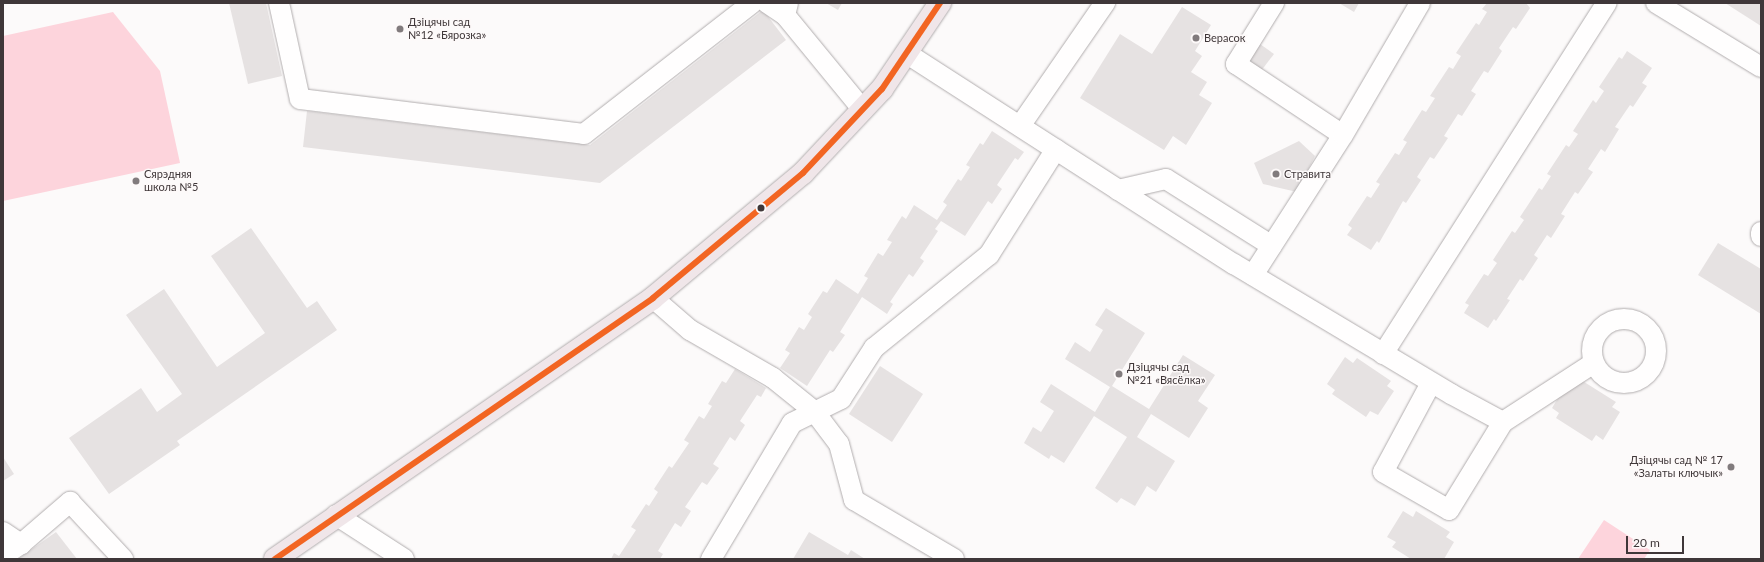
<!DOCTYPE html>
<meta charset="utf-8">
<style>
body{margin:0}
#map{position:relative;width:1764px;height:562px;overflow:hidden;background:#fcfafa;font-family:Lato,sans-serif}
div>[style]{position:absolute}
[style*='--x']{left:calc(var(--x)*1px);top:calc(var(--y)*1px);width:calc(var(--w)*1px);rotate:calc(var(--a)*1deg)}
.green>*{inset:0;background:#fdd4dc}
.building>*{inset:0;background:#e6e2e2}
.roads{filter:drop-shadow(0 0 1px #b1adae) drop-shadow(0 0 1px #b1adae)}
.minor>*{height:20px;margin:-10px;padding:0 10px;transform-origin:10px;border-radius:10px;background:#fffefe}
.minor>.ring{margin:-10px;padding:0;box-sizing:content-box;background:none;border:20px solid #fffefe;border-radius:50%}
.major>*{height:22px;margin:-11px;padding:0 11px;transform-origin:11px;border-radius:11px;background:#f0e6e9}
.bus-1>*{height:6px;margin:-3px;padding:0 3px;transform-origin:3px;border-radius:3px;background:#f26522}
.dots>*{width:11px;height:11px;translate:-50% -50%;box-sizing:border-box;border:2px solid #fdf9f9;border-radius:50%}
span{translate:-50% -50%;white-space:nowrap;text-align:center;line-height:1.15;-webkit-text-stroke:3px #fdf9f9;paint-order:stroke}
.poi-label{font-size:11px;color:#3f3739}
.left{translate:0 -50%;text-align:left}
.right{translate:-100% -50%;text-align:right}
.frame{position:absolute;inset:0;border:4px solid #3f3739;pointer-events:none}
.scale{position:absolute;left:1626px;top:536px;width:58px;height:18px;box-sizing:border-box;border:2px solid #3f3739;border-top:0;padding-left:5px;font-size:12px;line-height:14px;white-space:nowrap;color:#3f3739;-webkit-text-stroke:3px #fdf9f9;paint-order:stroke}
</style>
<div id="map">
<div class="green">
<i style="clip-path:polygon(113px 12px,160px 71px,180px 163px,3px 201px,3px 36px)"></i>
<i style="clip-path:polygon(1604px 520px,1650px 550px,1644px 559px,1578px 559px)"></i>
</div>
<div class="building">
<i style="clip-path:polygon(229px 3px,266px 3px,282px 76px,248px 84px)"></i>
<i style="clip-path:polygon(826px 3px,842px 3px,838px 10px)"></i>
<i style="clip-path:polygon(1339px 3px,1359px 3px,1354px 12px)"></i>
<i style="clip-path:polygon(1487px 3px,1526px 3px,1530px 8px,1516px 29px,1513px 27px,1499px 48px,1502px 51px,1488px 73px,1484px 71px,1471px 91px,1476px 94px,1462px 116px,1458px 114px,1444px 136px,1448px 138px,1434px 159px,1430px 157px,1417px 177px,1421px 180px,1406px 203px,1403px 201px,1379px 243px,1377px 241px,1371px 250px,1347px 235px,1352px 228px,1348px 225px,1367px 196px,1371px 198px,1380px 184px,1376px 182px,1395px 153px,1399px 155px,1407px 142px,1403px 140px,1422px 110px,1426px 112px,1435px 98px,1430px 96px,1449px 67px,1453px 69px,1461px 56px,1456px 53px,1476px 23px,1479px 25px,1487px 12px,1482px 9px)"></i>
<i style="clip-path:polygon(1725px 3px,1761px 3px,1761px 26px)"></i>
<i style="clip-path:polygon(1182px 7px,1211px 25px,1195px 51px,1202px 56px,1191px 72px,1207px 82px,1199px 95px,1212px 103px,1186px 145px,1173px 136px,1164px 150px,1080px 98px,1120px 34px,1152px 54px)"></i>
<i style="clip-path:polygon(763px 10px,786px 40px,600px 183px,303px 147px,307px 111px,590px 145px)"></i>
<i style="clip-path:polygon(1260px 44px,1274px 54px,1261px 71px,1247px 62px)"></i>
<i style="clip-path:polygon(1627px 51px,1652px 68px,1642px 83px,1647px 86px,1633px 107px,1630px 105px,1615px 127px,1619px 129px,1605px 152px,1601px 149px,1588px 169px,1593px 172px,1578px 194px,1575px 192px,1561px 214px,1565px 216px,1551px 238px,1547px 235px,1534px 255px,1538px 258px,1523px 281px,1520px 279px,1507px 299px,1510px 300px,1496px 321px,1494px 319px,1488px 328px,1464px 313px,1469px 305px,1465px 303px,1484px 274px,1488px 276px,1497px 263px,1493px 260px,1512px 231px,1515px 233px,1524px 220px,1520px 217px,1539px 188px,1542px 190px,1551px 176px,1547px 174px,1566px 145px,1569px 147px,1578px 134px,1573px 131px,1593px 100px,1596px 103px,1604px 91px,1599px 87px,1619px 57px,1622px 59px)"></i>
<i style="clip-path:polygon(992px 131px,1024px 152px,1018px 160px,1015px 158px,997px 185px,1002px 189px,992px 204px,988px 201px,965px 236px,941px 221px,935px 229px,938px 231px,920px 258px,924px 261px,913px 277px,909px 274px,890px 302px,893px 304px,887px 314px,862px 297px,840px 332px,845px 335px,833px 352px,830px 350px,807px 386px,780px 368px,790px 353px,785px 350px,799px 327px,804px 330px,812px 317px,808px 314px,823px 291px,827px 293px,836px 279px,858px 294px,868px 278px,864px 276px,878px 253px,883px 256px,892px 242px,887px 240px,902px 216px,906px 219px,914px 205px,937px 220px,947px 205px,943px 202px,958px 179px,961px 181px,970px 167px,966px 165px,980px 143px,983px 145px)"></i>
<i style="clip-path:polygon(1299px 141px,1315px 156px,1297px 192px,1263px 184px,1254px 163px)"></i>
<i style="clip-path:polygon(251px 228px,307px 308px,317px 301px,337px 330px,177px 441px,180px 445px,109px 494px,69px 438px,141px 388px,157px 412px,182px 394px,126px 315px,164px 289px,217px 367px,265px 333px,211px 256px)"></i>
<i style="clip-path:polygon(1718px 243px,1761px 269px,1761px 314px,1698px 275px)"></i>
<i style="clip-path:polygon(1106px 308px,1145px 333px,1112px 386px,1149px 409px,1183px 355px,1215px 375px,1198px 401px,1208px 408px,1189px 438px,1151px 414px,1137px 437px,1175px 461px,1156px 492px,1147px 486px,1135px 506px,1121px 498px,1117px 503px,1095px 488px,1127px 437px,1094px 416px,1064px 463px,1051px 455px,1049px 459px,1024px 443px,1033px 427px,1041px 432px,1054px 411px,1040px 402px,1051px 384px,1095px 412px,1110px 387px,1065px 359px,1075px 342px,1090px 352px,1103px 330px,1095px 325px)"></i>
<i style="clip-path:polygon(1345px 357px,1353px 363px,1357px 358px,1391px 381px,1387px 386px,1394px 391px,1378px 415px,1370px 411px,1366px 417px,1332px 394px,1335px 390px,1327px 384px)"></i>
<i style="clip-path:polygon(880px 366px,923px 394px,892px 442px,849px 414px)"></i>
<i style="clip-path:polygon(735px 369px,766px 388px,761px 397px,757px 395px,740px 421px,745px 425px,735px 441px,730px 437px,713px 464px,719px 468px,707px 485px,702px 482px,685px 507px,691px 511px,681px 527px,675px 523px,658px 551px,663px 554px,660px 559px,611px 559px,614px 553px,619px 556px,636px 530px,631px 527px,646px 504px,649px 506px,658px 492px,654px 489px,669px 466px,672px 468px,689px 443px,684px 440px,699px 416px,704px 419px,712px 406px,708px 404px,722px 381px,726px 383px)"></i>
<i style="clip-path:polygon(1569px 380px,1581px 380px,1616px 402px,1612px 407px,1620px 412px,1603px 440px,1596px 435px,1592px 441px,1556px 418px,1559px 413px,1552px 408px)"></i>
<i style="clip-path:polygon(3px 457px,14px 474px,3px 481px)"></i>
<i style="clip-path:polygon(1403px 511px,1413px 517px,1416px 511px,1450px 532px,1446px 537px,1454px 542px,1444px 559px,1411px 559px,1392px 547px,1396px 542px,1387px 537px)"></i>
<i style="clip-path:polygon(56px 532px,77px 559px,18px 559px)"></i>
<i style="clip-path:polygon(809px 532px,848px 555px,851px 550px,865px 559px,793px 559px)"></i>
</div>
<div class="roads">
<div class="minor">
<i style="--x:279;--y:3;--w:98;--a:77.7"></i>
<i style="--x:300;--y:99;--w:286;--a:7"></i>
<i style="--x:584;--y:134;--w:213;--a:-37.9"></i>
<i style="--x:767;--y:3;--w:22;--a:34"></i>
<i style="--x:788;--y:3;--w:12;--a:104"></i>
<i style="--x:785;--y:15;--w:123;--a:50.6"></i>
<i style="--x:1274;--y:3;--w:72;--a:121.9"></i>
<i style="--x:1236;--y:64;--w:128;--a:33.6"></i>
<i style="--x:1656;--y:3;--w:123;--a:31.4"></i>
<i style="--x:906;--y:53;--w:390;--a:32.8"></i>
<i style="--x:1234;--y:264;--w:253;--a:30.9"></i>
<i style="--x:1451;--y:394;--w:59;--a:28.3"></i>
<i style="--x:1020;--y:126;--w:150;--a:-55.4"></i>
<i style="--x:1118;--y:190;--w:49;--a:-12.9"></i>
<i style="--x:1166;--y:179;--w:125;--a:32.3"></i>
<i style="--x:1761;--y:232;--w:4;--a:90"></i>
<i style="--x:1253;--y:275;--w:166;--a:-57.3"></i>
<i style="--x:1343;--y:135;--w:153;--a:-59.7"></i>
<i style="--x:653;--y:298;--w:49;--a:40.9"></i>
<i style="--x:690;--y:330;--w:96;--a:30"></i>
<i style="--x:773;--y:378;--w:53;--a:38.8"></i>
<i style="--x:814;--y:411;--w:41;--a:52.9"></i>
<i style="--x:839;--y:444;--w:58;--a:75"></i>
<i style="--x:854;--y:500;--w:116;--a:30.5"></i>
<i class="ring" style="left:1592px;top:319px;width:44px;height:44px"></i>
<i style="--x:1383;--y:354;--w:416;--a:-57.5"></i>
<i style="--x:1431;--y:383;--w:101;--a:118.3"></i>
<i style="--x:1383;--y:472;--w:76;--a:29.9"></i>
<i style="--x:1449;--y:510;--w:103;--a:-58.5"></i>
<i style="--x:1503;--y:422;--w:108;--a:-33"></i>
<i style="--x:336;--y:515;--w:81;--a:32.9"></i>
<i style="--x:3;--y:532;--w:22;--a:34"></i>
<i style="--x:3;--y:556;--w:22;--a:-34"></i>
<i style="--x:21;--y:544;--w:65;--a:-40.6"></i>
<i style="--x:70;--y:502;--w:78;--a:47.1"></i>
<i style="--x:711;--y:559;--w:158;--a:-59.2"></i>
<i style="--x:792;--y:423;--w:55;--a:-26.1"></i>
<i style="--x:841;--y:399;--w:61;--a:-57.1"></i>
<i style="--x:874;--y:348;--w:148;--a:-39"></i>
<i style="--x:989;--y:255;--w:125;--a:-57.7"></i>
</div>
<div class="major">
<i style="--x:275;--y:559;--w:459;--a:-34.6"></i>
<i style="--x:653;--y:298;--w:195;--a:-39.8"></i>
<i style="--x:803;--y:173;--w:115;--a:-46.8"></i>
<i style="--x:882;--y:89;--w:104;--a:-56"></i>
</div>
</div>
<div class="bus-1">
<i style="--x:275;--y:559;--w:459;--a:-34.6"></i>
<i style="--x:653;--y:298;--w:195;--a:-39.8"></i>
<i style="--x:803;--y:173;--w:115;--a:-46.8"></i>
<i style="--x:882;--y:89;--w:104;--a:-56"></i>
</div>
<div class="dots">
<i style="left:400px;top:29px;background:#817b7d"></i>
<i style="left:1196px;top:38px;background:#817b7d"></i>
<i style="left:1276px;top:174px;background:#817b7d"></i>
<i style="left:136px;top:181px;background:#817b7d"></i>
<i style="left:761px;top:208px;background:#3f3739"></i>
<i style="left:1119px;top:374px;background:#817b7d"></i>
<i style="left:1731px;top:467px;background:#817b7d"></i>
</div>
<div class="poi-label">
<span class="left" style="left:408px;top:29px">Дзіцячы сад<br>№12 «Бярозка»</span>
<span class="left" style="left:1204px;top:38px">Верасок</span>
<span class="left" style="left:1284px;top:174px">Стравита</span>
<span class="left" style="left:144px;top:181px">Сярэдняя<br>школа №5</span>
<span class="left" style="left:1127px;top:374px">Дзіцячы сад<br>№21 «Вясёлка»</span>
<span class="right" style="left:1723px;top:467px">Дзіцячы сад № 17<br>«Залаты ключык»</span>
</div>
<div class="frame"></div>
<div class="scale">20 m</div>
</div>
